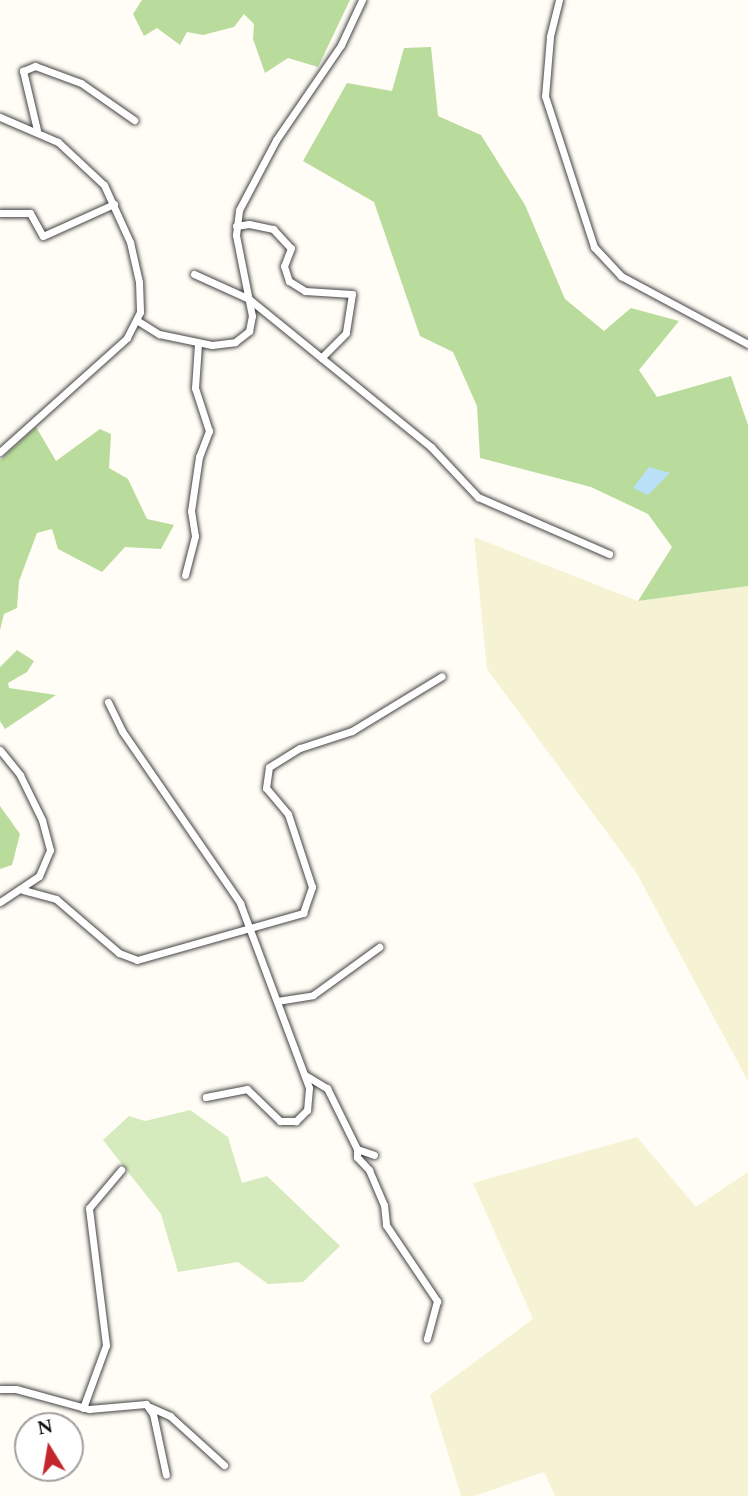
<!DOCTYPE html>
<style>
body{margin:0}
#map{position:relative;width:748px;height:1496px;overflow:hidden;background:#fffdf5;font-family:Spectral,serif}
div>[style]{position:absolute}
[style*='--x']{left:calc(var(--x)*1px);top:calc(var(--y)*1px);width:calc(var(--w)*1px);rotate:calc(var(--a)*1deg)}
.farmland>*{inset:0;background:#f6f3d4}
.green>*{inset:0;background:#d5ebbd}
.forest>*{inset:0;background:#b9dc9c}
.water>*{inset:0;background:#b9e0f7}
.roads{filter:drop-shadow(0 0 2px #444) drop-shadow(0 0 2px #444)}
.street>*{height:7px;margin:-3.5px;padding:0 3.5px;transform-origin:3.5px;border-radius:3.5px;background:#fff}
span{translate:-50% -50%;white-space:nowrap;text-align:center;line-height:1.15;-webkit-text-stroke:7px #fff;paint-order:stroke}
.north{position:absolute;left:14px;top:1412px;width:70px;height:70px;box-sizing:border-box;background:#fff;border:2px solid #a0a0a0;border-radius:50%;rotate:349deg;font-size:19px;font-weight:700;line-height:28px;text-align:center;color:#111}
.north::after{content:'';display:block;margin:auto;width:24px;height:32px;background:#c4262e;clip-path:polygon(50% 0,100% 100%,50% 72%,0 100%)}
</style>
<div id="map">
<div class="farmland">
<i style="clip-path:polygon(474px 537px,638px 601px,748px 586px,748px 1081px,636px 872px,487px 669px)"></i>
<i style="clip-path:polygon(637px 1137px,696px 1207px,748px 1172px,748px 1496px,555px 1496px,544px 1472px,474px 1496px,461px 1496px,430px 1395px,533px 1319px,473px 1183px)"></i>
</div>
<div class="green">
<i style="clip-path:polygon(190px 1110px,228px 1137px,242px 1183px,267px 1176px,340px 1246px,303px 1282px,268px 1284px,238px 1262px,178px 1272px,161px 1214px,103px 1140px,129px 1116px,145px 1121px)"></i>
</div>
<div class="forest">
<i style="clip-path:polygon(142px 0,350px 0,318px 67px,288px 58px,265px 73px,253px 39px,254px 24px,244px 14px,234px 27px,203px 35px,187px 32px,180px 45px,157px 28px,144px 36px,133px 14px)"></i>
<i style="clip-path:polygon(431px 47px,438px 116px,481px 135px,525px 205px,565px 299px,604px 331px,631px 308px,679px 321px,639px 370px,657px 397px,731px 376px,748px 425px,748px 586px,638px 601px,672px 547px,648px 514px,591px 487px,480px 458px,477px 406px,453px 352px,420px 336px,374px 202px,303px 161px,347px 83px,392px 91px,404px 48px)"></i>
<i style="clip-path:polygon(36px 427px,56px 461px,100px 429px,111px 434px,109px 468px,128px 479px,147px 519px,174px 525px,161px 549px,125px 547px,102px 572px,58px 549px,52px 529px,37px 533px,19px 581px,17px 608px,4px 614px,0 630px,0 460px)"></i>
<i style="clip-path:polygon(17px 650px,34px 661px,27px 672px,8px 683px,9px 688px,56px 695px,5px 729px,0 721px,0 667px)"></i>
<i style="clip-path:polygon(0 806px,20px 834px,12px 865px,0 869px)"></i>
</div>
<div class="water">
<i style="clip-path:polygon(649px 467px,670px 473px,648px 495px,633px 488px)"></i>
</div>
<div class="roads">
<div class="street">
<i style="--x:559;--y:0;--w:38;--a:104"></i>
<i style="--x:550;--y:37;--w:59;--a:94.8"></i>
<i style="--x:545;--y:96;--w:159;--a:72"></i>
<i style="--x:594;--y:247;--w:40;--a:47"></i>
<i style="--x:621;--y:276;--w:144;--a:28.2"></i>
<i style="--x:0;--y:117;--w:63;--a:23.3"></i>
<i style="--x:58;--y:142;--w:63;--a:43.1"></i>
<i style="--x:104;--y:185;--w:63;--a:65.5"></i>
<i style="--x:130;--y:242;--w:41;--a:77.3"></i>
<i style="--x:139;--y:282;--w:30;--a:88"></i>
<i style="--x:140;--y:312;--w:29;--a:117"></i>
<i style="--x:127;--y:338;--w:171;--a:138.1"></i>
<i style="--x:37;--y:130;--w:61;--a:-103.3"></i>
<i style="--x:23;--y:71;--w:13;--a:-23"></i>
<i style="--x:35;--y:66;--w:49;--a:20.3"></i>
<i style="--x:81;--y:83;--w:65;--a:34.9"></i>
<i style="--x:0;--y:213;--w:30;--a:0"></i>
<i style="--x:30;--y:213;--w:26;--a:61"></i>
<i style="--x:43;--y:236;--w:78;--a:-24.3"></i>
<i style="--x:236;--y:226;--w:13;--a:-9"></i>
<i style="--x:249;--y:224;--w:25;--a:12"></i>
<i style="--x:273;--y:229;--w:26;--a:47"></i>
<i style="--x:291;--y:248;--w:19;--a:111"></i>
<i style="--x:284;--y:266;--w:16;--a:72"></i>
<i style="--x:289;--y:281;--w:19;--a:32"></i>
<i style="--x:305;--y:291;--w:47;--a:3.7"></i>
<i style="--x:352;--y:294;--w:39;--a:99"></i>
<i style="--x:346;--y:333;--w:35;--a:135"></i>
<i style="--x:194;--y:274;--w:60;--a:24.4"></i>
<i style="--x:249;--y:299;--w:235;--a:39.1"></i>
<i style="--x:431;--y:447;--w:69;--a:46.8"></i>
<i style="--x:478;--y:497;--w:143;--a:23.5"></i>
<i style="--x:138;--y:321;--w:25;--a:32"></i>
<i style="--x:159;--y:334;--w:54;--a:11.7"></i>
<i style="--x:212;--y:345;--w:23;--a:-7"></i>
<i style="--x:235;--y:342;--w:18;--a:-38"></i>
<i style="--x:249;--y:331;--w:15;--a:-79"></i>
<i style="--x:252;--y:316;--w:83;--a:-101.2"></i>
<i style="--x:236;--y:235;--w:25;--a:-83"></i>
<i style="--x:239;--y:210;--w:79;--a:-62.1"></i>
<i style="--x:276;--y:140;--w:115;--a:-55.6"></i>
<i style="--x:341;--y:45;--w:50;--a:-65"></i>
<i style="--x:185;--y:575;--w:40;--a:-75.6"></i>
<i style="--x:195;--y:536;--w:25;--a:-99"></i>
<i style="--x:191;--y:511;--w:55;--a:-81.6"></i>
<i style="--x:199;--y:457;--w:28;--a:-69"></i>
<i style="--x:209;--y:431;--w:45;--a:-108"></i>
<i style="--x:195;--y:388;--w:44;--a:-86.1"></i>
<i style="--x:108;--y:702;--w:32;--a:64"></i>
<i style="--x:122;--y:731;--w:209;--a:55.5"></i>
<i style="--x:240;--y:903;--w:197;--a:69.5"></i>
<i style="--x:309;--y:1088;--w:22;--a:95"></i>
<i style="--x:307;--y:1110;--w:16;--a:135"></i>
<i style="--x:296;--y:1121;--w:16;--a:180"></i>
<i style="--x:280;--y:1121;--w:46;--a:-135.9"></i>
<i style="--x:247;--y:1089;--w:42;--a:169"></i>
<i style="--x:0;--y:750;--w:32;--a:51"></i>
<i style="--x:20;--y:775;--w:50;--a:63.9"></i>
<i style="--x:42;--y:820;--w:31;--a:75"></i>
<i style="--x:50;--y:850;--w:28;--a:113"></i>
<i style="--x:39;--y:876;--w:47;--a:146.3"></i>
<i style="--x:23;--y:890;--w:34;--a:15"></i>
<i style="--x:56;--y:899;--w:83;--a:40.6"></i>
<i style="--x:119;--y:953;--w:19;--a:21"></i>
<i style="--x:137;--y:960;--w:173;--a:-15.8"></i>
<i style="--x:303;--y:913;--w:28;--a:-71"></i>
<i style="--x:312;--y:887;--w:77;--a:-108.2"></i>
<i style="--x:288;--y:814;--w:34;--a:-130"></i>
<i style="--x:266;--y:788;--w:21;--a:-82"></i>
<i style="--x:269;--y:767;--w:36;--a:-32"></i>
<i style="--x:300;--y:748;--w:55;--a:-18.1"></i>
<i style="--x:352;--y:731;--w:105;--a:-31.4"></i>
<i style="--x:277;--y:1001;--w:36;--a:-9"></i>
<i style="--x:313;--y:995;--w:82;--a:-36"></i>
<i style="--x:305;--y:1075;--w:26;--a:31"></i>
<i style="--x:327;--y:1088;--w:68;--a:63.8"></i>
<i style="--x:357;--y:1149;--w:18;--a:19"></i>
<i style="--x:357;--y:1149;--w:8;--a:90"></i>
<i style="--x:357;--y:1157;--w:18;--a:47"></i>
<i style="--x:369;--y:1170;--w:38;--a:67"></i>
<i style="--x:384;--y:1205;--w:20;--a:84"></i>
<i style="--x:386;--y:1225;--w:92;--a:56.1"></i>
<i style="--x:437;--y:1301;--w:39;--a:105"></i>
<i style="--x:0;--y:1389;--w:16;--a:0"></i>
<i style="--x:16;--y:1389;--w:76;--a:15.3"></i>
<i style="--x:89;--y:1409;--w:57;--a:-5"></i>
<i style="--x:146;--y:1404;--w:12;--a:55"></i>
<i style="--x:153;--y:1414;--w:62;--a:78"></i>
<i style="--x:150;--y:1407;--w:22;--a:24"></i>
<i style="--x:170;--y:1416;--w:73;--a:42.2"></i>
<i style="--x:83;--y:1408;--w:67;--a:-69.9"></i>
<i style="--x:106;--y:1345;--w:138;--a:-97.1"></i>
<i style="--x:89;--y:1208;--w:50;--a:-49.9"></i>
</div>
</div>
<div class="north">N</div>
</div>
